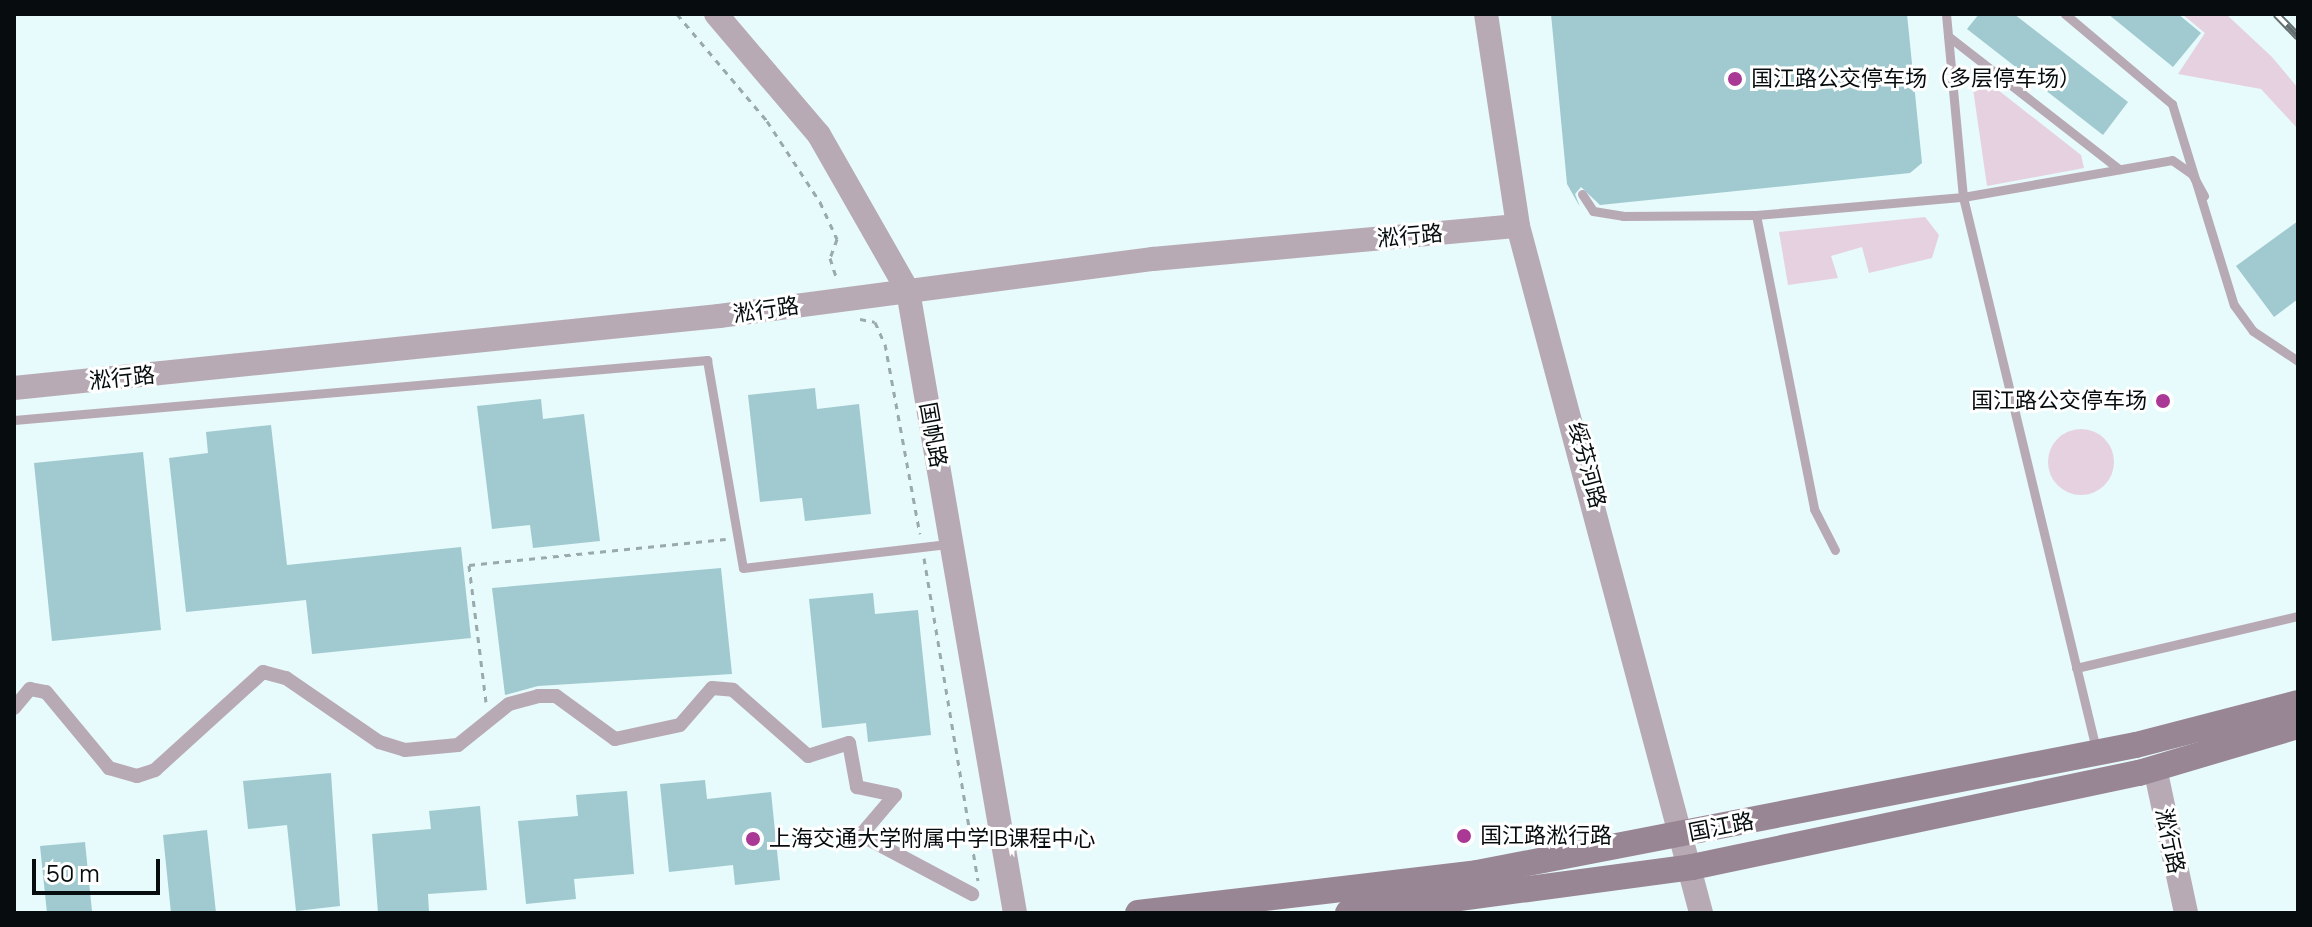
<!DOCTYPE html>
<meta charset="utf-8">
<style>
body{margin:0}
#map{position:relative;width:2312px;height:927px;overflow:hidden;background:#e7fafc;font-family:Manrope,"Noto Sans SC",sans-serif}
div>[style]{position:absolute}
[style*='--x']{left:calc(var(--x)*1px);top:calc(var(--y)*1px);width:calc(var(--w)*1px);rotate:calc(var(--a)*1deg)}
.green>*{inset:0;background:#e6d1e0}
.round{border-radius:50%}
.building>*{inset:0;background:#a0cacf}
.path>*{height:3px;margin-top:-1.5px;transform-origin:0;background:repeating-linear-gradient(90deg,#9aa9ab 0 6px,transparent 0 12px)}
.service>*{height:9px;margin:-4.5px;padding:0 4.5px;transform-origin:4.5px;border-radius:4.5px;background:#b8aab4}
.pedestrian>*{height:14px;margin:-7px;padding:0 7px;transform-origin:7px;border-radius:7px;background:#b8aab4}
.tertiary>*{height:24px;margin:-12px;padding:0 12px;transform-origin:12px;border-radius:12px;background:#b8aab4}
.secondary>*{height:26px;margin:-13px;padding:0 13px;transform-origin:13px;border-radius:13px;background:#998694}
.rail>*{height:8px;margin-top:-4px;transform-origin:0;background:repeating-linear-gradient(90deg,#fff 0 15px,#636e6f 0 30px);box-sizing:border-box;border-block:2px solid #636e6f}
.dots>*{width:22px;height:22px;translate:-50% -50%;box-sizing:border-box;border:4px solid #fff;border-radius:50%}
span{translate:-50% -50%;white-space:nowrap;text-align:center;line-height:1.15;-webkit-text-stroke:6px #fff;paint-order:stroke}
.poi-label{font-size:22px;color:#070d0e}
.left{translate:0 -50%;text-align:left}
.right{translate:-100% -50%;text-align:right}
.street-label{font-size:22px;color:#070d0e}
.frame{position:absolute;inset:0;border:16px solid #070d0e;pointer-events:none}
.scale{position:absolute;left:32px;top:859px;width:128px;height:36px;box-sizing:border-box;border:4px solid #070d0e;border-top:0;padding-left:10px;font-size:24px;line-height:28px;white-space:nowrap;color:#070d0e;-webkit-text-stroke:6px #fff;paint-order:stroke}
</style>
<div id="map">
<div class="green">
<i style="clip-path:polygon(2182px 14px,2226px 14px,2272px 57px,2298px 88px,2298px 129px,2261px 89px,2178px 74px,2205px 33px)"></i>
<i style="clip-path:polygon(1970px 68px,2081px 155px,2084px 168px,1987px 186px)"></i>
<i style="clip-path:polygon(1925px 217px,1939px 235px,1932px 258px,1869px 273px,1862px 247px,1831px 256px,1838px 278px,1788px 285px,1779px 232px)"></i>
<i class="round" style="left:2048px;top:429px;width:66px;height:66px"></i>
</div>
<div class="building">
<i style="clip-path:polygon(1551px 14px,1907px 14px,1922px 163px,1910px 173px,1600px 205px,1581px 187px,1575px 194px,1580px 207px,1567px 184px)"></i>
<i style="clip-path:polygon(1979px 14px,2014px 14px,2128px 102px,2103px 135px,1967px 29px)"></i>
<i style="clip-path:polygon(2108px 14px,2178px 14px,2201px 33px,2173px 67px)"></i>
<i style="clip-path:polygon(2298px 221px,2298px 299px,2274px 317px,2236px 266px)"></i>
<i style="clip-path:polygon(815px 388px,817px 409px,859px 404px,871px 514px,805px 521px,802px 498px,760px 502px,748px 395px)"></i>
<i style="clip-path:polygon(541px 399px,543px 419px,584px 414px,600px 541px,533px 548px,530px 525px,492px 529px,477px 406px)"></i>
<i style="clip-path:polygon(271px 425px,287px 565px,461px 547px,471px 638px,312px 654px,306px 600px,186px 612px,169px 458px,208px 453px,206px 432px)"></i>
<i style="clip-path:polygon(143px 452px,161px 630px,52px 641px,34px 463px)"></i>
<i style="clip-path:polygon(721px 568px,732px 674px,538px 686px,505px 695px,492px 588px)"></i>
<i style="clip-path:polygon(873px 593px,875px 614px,918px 610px,931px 735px,868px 742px,866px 723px,822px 728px,809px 599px)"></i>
<i style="clip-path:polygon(331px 773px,340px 906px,296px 911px,287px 825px,248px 829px,243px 781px)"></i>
<i style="clip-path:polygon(705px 780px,707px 799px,771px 792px,780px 880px,735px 885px,733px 865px,669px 872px,660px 784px)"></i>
<i style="clip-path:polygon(627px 791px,634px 874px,574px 879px,576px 899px,526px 904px,518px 821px,578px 816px,576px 795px)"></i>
<i style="clip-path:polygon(480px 806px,487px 890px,428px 894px,429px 912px,378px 913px,372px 834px,431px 829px,429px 811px)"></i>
<i style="clip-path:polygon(207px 830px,216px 913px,171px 913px,163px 835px)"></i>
<i style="clip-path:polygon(85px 842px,92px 911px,47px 913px,40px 846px)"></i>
</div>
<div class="path">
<i style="--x:677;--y:14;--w:140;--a:49.9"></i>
<i style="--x:767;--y:121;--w:97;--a:56.8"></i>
<i style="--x:820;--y:202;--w:41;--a:65.3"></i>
<i style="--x:837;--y:239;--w:20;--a:110"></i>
<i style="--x:830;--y:258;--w:22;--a:72"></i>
<i style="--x:860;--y:319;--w:15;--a:11"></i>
<i style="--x:875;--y:322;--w:24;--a:66"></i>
<i style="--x:885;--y:344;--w:193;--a:79.6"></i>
<i style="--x:924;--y:558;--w:327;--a:80.5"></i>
<i style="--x:486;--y:702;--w:138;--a:-97.1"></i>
<i style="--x:469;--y:565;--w:258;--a:-5.8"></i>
</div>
<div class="service">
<i style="--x:1946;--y:14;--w:184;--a:84.7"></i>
<i style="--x:1963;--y:197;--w:568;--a:76.45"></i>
<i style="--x:2065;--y:14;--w:140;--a:40.1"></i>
<i style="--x:2172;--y:104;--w:210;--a:72.9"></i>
<i style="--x:2234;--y:305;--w:32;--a:54"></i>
<i style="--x:2253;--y:331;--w:54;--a:33.7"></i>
<i style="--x:1948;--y:36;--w:217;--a:37.9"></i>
<i style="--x:1582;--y:194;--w:20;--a:57"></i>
<i style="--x:1593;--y:211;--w:30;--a:9"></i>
<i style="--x:1623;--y:216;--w:133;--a:-0.4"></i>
<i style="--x:1756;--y:215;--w:208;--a:-5"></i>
<i style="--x:1963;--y:197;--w:212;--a:-10"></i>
<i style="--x:2172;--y:160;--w:24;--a:35"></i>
<i style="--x:2192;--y:174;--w:25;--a:61"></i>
<i style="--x:1756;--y:215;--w:300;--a:78.8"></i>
<i style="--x:1814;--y:509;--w:46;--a:62.9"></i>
<i style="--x:14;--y:420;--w:696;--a:-4.95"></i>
<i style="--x:707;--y:360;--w:211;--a:80.2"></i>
<i style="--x:743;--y:568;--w:206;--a:-6.7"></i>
<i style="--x:2076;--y:668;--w:228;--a:-13.2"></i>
</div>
<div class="pedestrian">
<i style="--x:14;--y:708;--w:25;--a:-50"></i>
<i style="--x:30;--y:689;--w:16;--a:11"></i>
<i style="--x:46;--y:692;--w:99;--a:50.3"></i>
<i style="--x:109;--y:768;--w:29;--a:16"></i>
<i style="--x:137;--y:776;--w:19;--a:-18"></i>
<i style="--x:155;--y:770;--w:146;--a:-42.2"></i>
<i style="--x:263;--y:672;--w:24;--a:15"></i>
<i style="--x:286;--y:678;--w:113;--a:34.5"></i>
<i style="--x:379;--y:742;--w:27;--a:17"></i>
<i style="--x:405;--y:750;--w:53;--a:-5.4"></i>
<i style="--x:458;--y:745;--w:65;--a:-38.8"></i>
<i style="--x:509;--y:704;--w:30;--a:-15"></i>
<i style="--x:538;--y:696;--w:18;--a:0"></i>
<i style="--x:556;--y:696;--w:73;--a:36.1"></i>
<i style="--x:615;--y:739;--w:66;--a:-12.2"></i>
<i style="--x:680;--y:725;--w:49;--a:-49.1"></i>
<i style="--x:712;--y:688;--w:21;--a:5"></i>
<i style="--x:733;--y:690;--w:100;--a:41.3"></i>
<i style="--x:808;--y:756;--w:43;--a:-17.6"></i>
<i style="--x:849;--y:743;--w:45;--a:79.7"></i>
<i style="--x:857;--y:787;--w:39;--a:12"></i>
<i style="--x:895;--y:795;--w:52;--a:130.4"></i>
<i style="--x:861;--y:835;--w:126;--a:28"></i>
</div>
<div class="tertiary">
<i style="--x:716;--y:14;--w:159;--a:49.6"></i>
<i style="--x:819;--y:135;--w:180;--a:60.3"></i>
<i style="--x:908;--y:291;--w:631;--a:80.24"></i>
<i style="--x:1486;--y:14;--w:214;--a:81.4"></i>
<i style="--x:1518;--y:226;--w:711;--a:75.08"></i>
<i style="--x:14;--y:388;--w:709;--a:-5.83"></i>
<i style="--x:719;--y:316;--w:438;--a:-7.5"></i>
<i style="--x:1153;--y:259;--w:366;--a:-5.2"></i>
<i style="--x:2155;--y:768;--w:148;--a:77.9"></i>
</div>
<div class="secondary">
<i style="--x:1138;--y:913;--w:341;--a:-6.7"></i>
<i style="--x:1477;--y:873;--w:671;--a:-10.99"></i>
<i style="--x:2136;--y:745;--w:167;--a:-14.5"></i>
<i style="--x:1348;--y:913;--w:347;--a:-7.6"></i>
<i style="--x:1692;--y:867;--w:457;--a:-11.9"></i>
<i style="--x:2139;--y:773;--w:166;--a:-16.5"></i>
</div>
<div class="rail">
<i style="--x:2276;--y:14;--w:32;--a:46"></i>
</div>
<div class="dots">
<i style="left:1735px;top:79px;background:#aa3996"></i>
<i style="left:2163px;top:401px;background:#aa3996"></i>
<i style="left:1464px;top:836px;background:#aa3996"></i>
<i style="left:753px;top:839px;background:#aa3996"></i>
</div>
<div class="poi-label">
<span class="left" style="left:1751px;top:79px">国江路公交停车场（多层停车场）</span>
<span class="right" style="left:2147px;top:401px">国江路公交停车场</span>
<span class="left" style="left:1480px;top:836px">国江路淞行路</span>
<span class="left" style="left:769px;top:839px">上海交通大学附属中学IB课程中心</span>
</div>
<div class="street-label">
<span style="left:1410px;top:236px;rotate:-5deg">淞行路</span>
<span style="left:766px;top:310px;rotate:-8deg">淞行路</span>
<span style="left:122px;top:378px;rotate:-6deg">淞行路</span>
<span style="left:933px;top:435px;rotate:80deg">国帆路</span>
<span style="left:1587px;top:465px;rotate:75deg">绥芬河路</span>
<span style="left:1721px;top:827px;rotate:-11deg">国江路</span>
<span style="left:2170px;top:841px;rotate:78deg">淞行路</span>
</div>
<div class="frame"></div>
<div class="scale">50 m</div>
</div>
